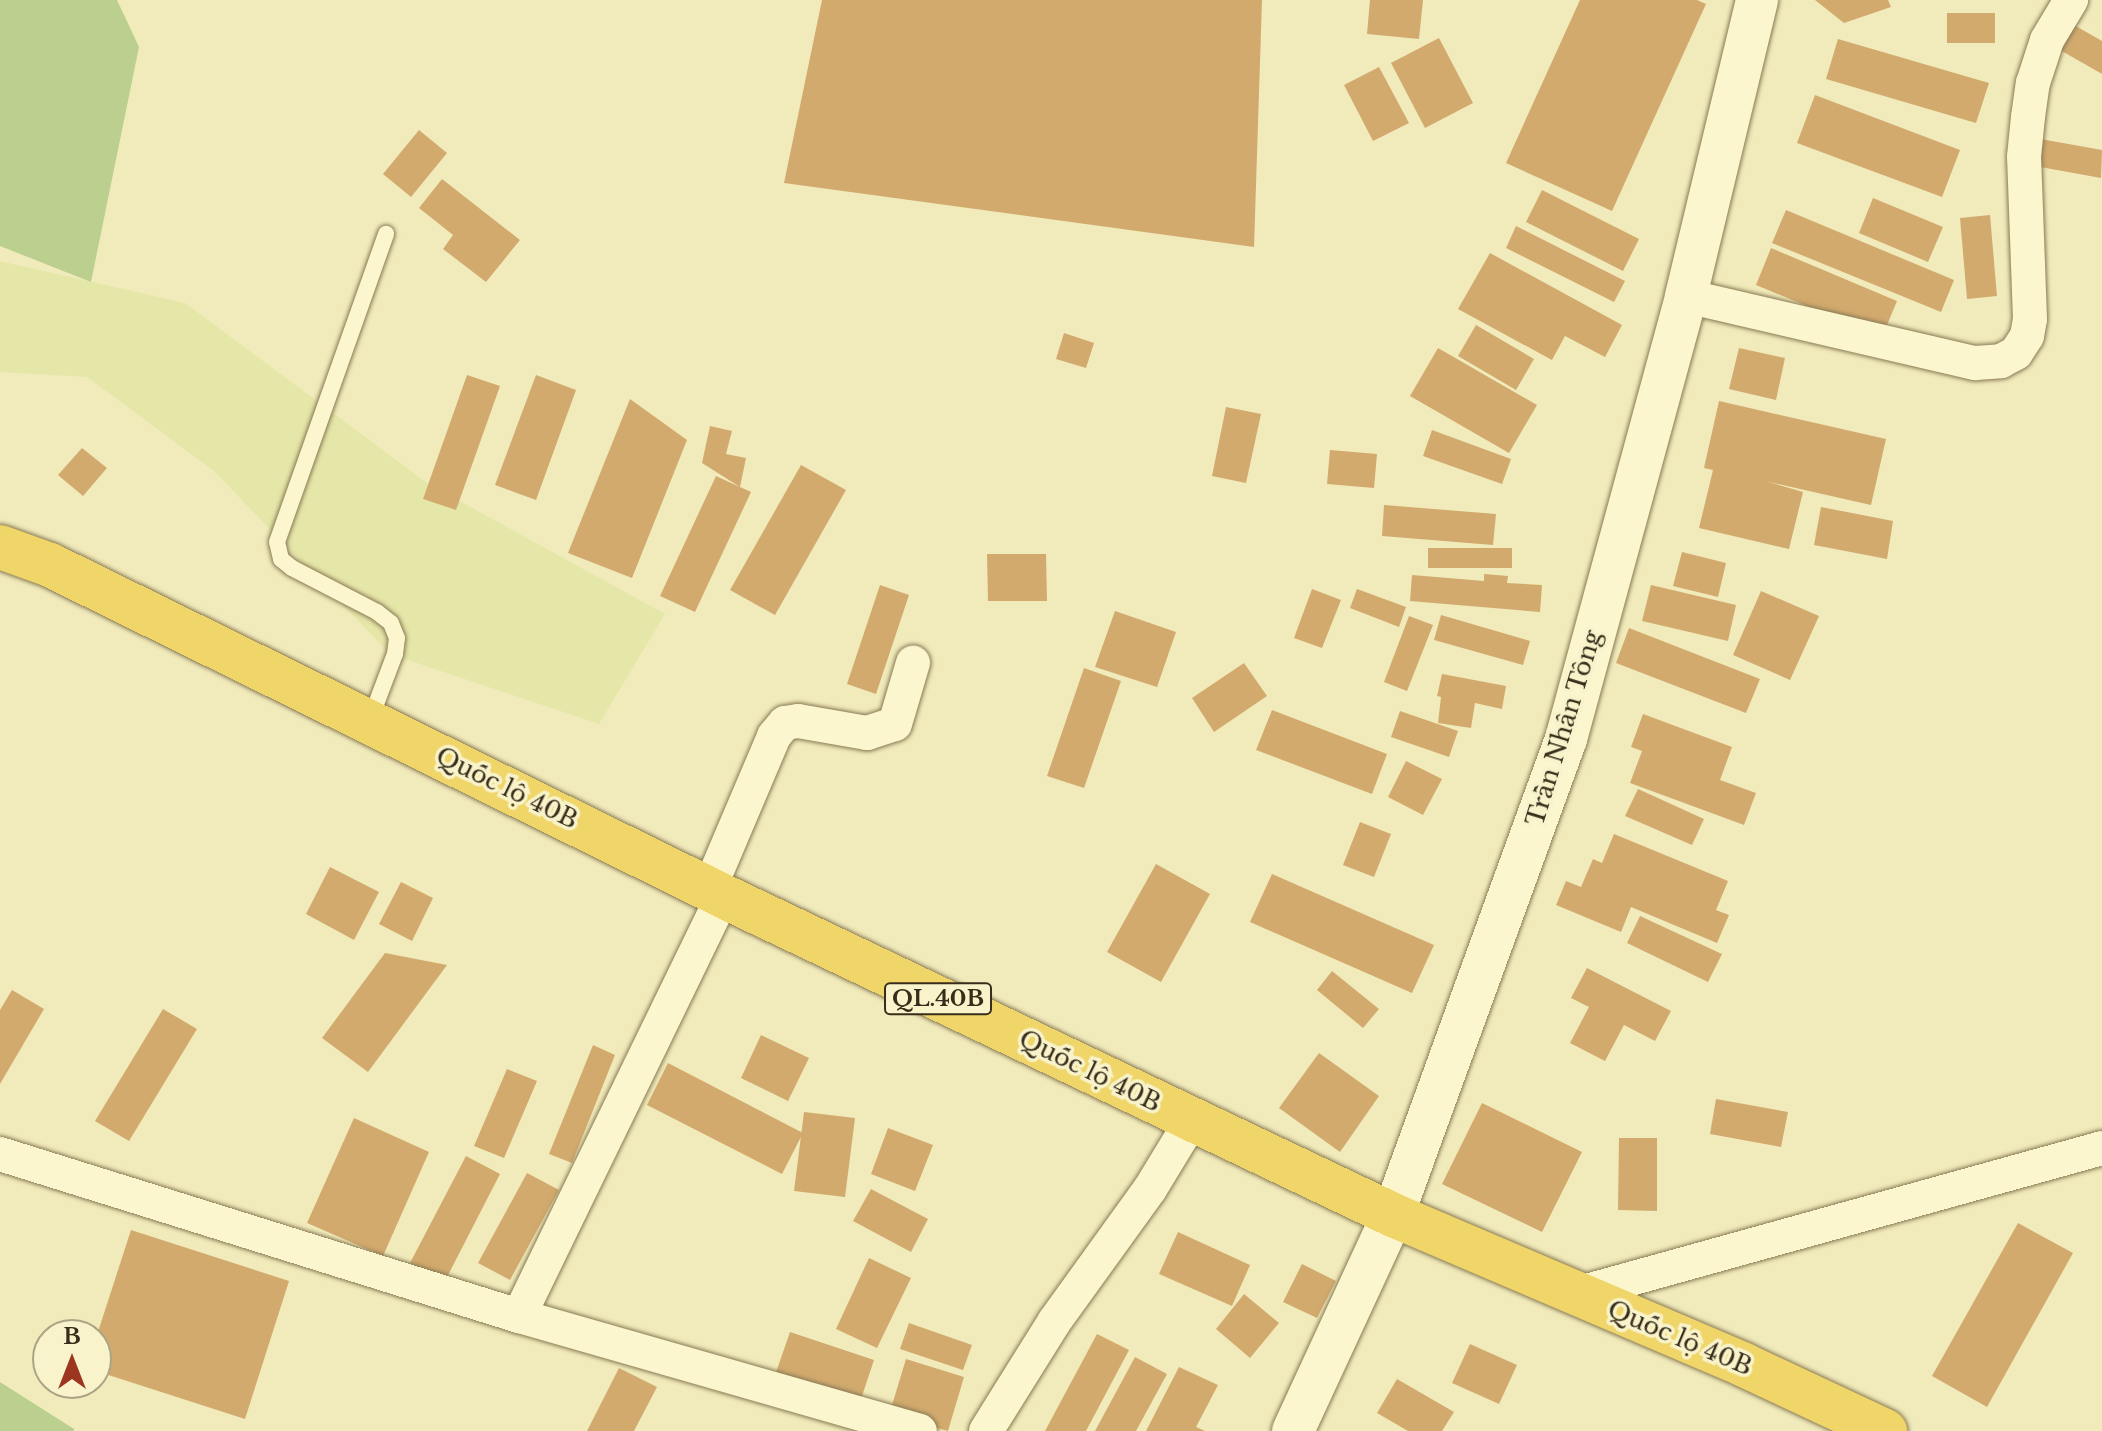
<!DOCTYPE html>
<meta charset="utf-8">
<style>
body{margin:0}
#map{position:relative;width:2102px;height:1431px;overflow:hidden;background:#f1ebbb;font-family:"Libre Baskerville",serif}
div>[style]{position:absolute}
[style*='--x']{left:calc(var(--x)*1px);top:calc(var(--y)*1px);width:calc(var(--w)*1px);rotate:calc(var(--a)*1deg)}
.farmland>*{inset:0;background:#e5e7a8}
.green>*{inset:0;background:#bbcf8f}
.building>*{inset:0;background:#d2aa6e}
.roads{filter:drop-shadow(0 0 2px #897a54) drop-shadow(0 0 2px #897a54)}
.service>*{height:16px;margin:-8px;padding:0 8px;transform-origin:8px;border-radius:8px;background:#fbf6ce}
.minor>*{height:34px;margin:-17px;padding:0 17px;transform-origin:17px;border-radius:17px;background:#fbf6ce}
.tertiary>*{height:42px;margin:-21px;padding:0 21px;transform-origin:21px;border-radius:21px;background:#fbf6ce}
.trunk>*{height:44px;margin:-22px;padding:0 22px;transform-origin:22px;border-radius:22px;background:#f0d568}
span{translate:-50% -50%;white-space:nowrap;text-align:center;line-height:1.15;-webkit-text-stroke:7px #f8f3cb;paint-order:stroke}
.shield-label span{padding:2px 6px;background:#f8f3cb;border:2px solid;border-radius:6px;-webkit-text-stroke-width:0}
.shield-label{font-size:22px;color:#372d1a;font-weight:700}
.street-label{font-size:24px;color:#372d1a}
.north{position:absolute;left:32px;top:1319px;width:80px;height:80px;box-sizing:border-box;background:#f8f3cb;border:2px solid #aba484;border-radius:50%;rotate:0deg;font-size:22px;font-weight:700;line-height:32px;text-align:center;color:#372d1a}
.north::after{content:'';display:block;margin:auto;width:28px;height:36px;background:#9c3620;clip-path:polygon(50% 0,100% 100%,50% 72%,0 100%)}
</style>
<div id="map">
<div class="farmland">
<i style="clip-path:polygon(0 261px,185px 303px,427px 483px,665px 614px,599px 724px,390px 654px,214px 471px,87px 377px,0 372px)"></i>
</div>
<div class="green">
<i style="clip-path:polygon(0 0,117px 0,139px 47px,91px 282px,0 246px)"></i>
<i style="clip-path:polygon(0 1382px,74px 1429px,74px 1431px,0 1431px)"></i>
</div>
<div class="building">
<i style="clip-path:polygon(822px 0,1262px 0,1254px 247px,784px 183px)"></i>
<i style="clip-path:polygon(1370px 0,1423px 0,1419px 39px,1367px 34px)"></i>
<i style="clip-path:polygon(1580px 0,1697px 0,1706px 4px,1612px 211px,1506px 163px)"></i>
<i style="clip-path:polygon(1815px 0,1888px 0,1891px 7px,1844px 23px)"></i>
<i style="clip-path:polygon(1947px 13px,1995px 13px,1995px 43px,1947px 43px)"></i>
<i style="clip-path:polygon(2074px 25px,2102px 41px,2102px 74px,2060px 50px)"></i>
<i style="clip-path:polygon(1439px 38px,1473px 103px,1425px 128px,1391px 63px)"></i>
<i style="clip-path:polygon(1838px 39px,1989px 83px,1976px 123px,1826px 79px)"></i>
<i style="clip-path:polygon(1379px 67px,1409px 123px,1373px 141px,1344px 85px)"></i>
<i style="clip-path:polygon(1815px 95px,1960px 150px,1942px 197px,1797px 143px)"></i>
<i style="clip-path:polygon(419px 130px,447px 153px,411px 197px,383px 174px)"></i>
<i style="clip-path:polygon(2012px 134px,2102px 150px,2101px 178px,2007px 161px)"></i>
<i style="clip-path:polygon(442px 179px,520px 240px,486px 282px,443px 249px,453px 235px,419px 208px)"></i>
<i style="clip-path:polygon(1542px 190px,1639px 239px,1623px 271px,1526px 222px)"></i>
<i style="clip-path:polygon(1873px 198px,1943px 227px,1928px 262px,1859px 233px)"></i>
<i style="clip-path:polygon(1786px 210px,1954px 280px,1941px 312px,1772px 243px)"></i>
<i style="clip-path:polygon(1990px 215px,1997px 296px,1967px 299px,1960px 218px)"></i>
<i style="clip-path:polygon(1516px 226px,1625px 281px,1614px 302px,1506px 248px)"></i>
<i style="clip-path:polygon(1771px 248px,1897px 301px,1882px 337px,1756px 285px)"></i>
<i style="clip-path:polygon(1490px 253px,1622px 325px,1605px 357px,1565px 336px,1552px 360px,1458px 309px)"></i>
<i style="clip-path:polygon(1476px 325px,1534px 359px,1516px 390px,1458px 356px)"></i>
<i style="clip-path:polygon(1064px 333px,1094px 343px,1086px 368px,1056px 359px)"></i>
<i style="clip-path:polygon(1438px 348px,1537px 405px,1509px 453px,1410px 396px)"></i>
<i style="clip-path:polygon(1739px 348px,1785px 358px,1776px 400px,1729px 389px)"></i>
<i style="clip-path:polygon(467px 375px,500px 386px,456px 510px,423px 499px)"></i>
<i style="clip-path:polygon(536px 375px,576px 390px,536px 500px,495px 485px)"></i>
<i style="clip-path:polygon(630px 399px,687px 440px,632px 578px,568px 553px)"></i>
<i style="clip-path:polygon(1719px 401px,1886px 439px,1871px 505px,1765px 481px,1803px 492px,1789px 549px,1699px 528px,1713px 470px,1704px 468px)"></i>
<i style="clip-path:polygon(1226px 407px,1261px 414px,1246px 483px,1212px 476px)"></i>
<i style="clip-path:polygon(710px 426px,732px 431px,726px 454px,746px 458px,740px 487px,751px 492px,695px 612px,660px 596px,716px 476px,740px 487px,702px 463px)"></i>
<i style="clip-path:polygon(1432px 430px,1511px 459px,1502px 484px,1423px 456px)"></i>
<i style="clip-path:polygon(82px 448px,107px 468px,83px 496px,58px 475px)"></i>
<i style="clip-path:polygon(1330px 450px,1377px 454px,1374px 488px,1327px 484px)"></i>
<i style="clip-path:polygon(801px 465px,846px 490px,775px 615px,730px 590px)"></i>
<i style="clip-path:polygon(1384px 505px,1496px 514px,1493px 545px,1382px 536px)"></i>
<i style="clip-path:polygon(1821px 507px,1893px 521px,1887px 559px,1814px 545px)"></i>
<i style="clip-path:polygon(1428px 548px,1512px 548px,1512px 568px,1428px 568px)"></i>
<i style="clip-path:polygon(1682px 552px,1726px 563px,1718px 597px,1673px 586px)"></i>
<i style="clip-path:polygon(987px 554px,1046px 554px,1047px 601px,988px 601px)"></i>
<i style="clip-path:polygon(1484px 574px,1508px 576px,1507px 583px,1542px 585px,1540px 612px,1410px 601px,1412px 575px,1484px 581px)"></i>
<i style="clip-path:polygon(880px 585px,909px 595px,876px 694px,847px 684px)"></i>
<i style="clip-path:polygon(1651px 585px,1736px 605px,1728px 641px,1642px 621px)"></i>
<i style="clip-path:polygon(1312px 589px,1341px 600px,1322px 648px,1294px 638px)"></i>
<i style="clip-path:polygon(1357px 589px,1406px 607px,1399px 627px,1350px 608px)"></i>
<i style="clip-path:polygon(1761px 591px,1819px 616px,1790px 680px,1733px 655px)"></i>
<i style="clip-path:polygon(1115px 611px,1176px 632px,1157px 687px,1095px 667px)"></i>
<i style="clip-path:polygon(1441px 615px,1530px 641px,1523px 665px,1434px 640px)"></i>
<i style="clip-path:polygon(1409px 616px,1433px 625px,1407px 691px,1384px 682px)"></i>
<i style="clip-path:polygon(1629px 628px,1760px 679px,1746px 713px,1616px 663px)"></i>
<i style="clip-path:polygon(1244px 663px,1267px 696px,1214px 732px,1192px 698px)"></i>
<i style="clip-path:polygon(1084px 668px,1121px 681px,1084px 788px,1047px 776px)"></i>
<i style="clip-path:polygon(1442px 674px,1506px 686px,1502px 709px,1475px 703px,1471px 728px,1438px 723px,1441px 697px,1437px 696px)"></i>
<i style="clip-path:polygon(1272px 710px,1387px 754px,1372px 794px,1256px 750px)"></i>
<i style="clip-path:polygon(1400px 711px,1458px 731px,1449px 757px,1391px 737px)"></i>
<i style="clip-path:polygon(1643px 714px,1732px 747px,1720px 780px,1756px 793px,1744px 825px,1630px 783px,1642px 751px,1631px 747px)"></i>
<i style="clip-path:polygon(1406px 761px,1442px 779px,1423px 815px,1388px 797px)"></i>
<i style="clip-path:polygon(1638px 789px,1704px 819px,1692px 845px,1625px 816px)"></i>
<i style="clip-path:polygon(1360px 822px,1391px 834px,1374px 877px,1343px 865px)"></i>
<i style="clip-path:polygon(1614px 834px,1728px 881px,1716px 910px,1729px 915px,1717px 943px,1631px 907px,1621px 932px,1556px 905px,1566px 881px,1581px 887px,1593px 859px,1602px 863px)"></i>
<i style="clip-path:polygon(1156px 864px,1210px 894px,1161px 982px,1107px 952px)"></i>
<i style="clip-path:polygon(330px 867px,379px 892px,354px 940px,306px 914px)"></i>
<i style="clip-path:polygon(1272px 874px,1434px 945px,1412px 993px,1250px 922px)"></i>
<i style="clip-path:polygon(401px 882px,433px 898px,412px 941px,379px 924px)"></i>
<i style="clip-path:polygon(1640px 916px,1722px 954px,1708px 982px,1627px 943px)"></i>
<i style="clip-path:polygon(385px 953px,447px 965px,368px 1072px,322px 1038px)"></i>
<i style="clip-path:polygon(1587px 968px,1671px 1011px,1655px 1041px,1624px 1025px,1605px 1061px,1570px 1043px,1589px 1007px,1571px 998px)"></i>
<i style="clip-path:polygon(1332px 971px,1379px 1009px,1363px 1028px,1317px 990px)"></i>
<i style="clip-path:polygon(12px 990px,44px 1009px,0 1084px,0 1010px)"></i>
<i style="clip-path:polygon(163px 1009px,197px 1029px,129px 1141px,95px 1121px)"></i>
<i style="clip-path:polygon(761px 1035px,809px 1058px,788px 1101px,741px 1078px)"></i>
<i style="clip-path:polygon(593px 1045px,615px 1055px,572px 1163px,549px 1154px)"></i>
<i style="clip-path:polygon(1319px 1053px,1379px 1096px,1340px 1152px,1279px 1108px)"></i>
<i style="clip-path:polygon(668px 1063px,803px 1133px,782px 1174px,647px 1105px)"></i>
<i style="clip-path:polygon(507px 1069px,537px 1081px,504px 1158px,474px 1146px)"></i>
<i style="clip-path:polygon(1716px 1099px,1788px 1112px,1781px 1147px,1710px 1134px)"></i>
<i style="clip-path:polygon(1482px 1103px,1582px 1152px,1542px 1232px,1442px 1184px)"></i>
<i style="clip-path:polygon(804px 1112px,855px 1118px,845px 1197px,794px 1191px)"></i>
<i style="clip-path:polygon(354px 1118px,429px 1152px,383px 1256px,307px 1223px)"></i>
<i style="clip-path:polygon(888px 1128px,933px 1145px,915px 1191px,871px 1174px)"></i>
<i style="clip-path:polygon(1619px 1138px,1657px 1138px,1657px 1211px,1618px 1210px)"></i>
<i style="clip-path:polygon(466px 1156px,500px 1174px,445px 1281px,410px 1263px)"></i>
<i style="clip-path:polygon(527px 1173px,559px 1190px,510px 1280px,478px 1263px)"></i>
<i style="clip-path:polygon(871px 1189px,928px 1219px,911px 1252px,853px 1221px)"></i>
<i style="clip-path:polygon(2018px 1223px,2073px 1253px,1987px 1407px,1932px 1376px)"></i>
<i style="clip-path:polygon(131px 1230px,289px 1281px,245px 1419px,96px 1371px,96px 1338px)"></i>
<i style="clip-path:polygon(1178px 1232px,1250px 1265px,1232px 1306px,1159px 1274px)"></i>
<i style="clip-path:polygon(869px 1258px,911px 1278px,877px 1348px,836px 1329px)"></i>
<i style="clip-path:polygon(1302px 1264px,1336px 1281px,1317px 1318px,1283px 1302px)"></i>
<i style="clip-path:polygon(1244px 1294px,1279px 1323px,1250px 1358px,1216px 1329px)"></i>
<i style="clip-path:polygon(909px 1323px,972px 1345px,963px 1370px,900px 1349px)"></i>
<i style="clip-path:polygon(790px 1332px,874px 1360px,859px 1405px,774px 1378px)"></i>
<i style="clip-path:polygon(1097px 1334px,1129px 1350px,1086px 1431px,1045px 1431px)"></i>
<i style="clip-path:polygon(1470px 1344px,1517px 1365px,1499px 1404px,1452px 1383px)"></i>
<i style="clip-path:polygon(1135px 1357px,1167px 1374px,1136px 1431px,1095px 1431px)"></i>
<i style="clip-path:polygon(906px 1359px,964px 1377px,948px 1431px,889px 1415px)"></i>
<i style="clip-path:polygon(1179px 1367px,1218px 1385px,1196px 1427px,1205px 1431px,1146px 1431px)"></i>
<i style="clip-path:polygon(619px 1368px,657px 1387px,634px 1431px,587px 1431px)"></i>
<i style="clip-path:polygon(1397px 1379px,1454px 1412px,1442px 1431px,1408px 1431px,1377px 1413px)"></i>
</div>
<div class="roads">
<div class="service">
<i style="--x:370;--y:720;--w:71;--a:-69.3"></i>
<i style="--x:395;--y:654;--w:16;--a:-83"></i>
<i style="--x:397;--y:638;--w:16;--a:-112"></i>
<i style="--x:391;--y:623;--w:18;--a:-142"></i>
<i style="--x:377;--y:612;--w:96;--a:-152.6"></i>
<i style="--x:292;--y:568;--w:14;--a:-141"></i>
<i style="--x:281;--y:559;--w:17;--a:-103"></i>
<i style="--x:277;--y:542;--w:327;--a:-70.5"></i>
</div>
<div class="minor">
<i style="--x:1686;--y:296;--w:297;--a:13.1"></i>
<i style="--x:1975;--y:363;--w:26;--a:-4"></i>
<i style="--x:2001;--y:361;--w:17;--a:-28"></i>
<i style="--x:2016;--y:353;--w:20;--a:-57"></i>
<i style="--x:2027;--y:336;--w:17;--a:-80"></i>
<i style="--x:2030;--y:319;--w:162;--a:-92.1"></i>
<i style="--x:2024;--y:157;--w:40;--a:-84.3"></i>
<i style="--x:2028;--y:117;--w:34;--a:-82"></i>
<i style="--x:2033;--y:83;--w:45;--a:-72"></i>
<i style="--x:2047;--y:40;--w:47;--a:-59"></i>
<i style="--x:710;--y:887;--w:164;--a:-67"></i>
<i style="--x:774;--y:736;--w:17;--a:-50"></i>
<i style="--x:785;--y:723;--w:13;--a:-9"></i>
<i style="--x:798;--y:721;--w:70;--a:9.9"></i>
<i style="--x:867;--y:733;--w:29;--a:-18"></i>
<i style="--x:895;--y:724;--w:64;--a:-73.6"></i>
<i style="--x:0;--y:1154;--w:544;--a:17.34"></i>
<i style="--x:519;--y:1316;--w:417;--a:16"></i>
<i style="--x:1576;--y:1294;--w:546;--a:-15.51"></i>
<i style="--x:519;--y:1316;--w:467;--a:-64.1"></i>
<i style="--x:986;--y:1431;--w:128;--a:-58"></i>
<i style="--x:1054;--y:1322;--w:164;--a:-54.2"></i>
<i style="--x:1150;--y:1189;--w:81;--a:-58.7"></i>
</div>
<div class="tertiary">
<i style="--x:1293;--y:1431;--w:238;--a:-65.2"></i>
<i style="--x:1393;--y:1215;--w:506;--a:-70.03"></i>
<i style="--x:1566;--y:739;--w:459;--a:-74.8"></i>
<i style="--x:1686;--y:296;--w:304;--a:-76.5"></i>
</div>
<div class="trunk">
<i style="--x:0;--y:547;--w:53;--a:19.8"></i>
<i style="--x:50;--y:565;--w:750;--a:26.19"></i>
<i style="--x:723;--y:896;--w:742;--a:25.46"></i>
<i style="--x:1393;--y:1215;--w:382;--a:23.1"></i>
<i style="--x:1744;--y:1365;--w:156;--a:25.1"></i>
</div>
</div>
<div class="shield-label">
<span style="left:938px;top:999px">QL.40B</span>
</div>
<div class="street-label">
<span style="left:1564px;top:728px;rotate:-73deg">Trần Nhân Tông</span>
<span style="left:507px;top:788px;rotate:26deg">Quốc lộ 40B</span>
<span style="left:1090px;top:1071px;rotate:26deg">Quốc lộ 40B</span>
<span style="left:1680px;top:1338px;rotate:23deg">Quốc lộ 40B</span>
</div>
<div class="north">B</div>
</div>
